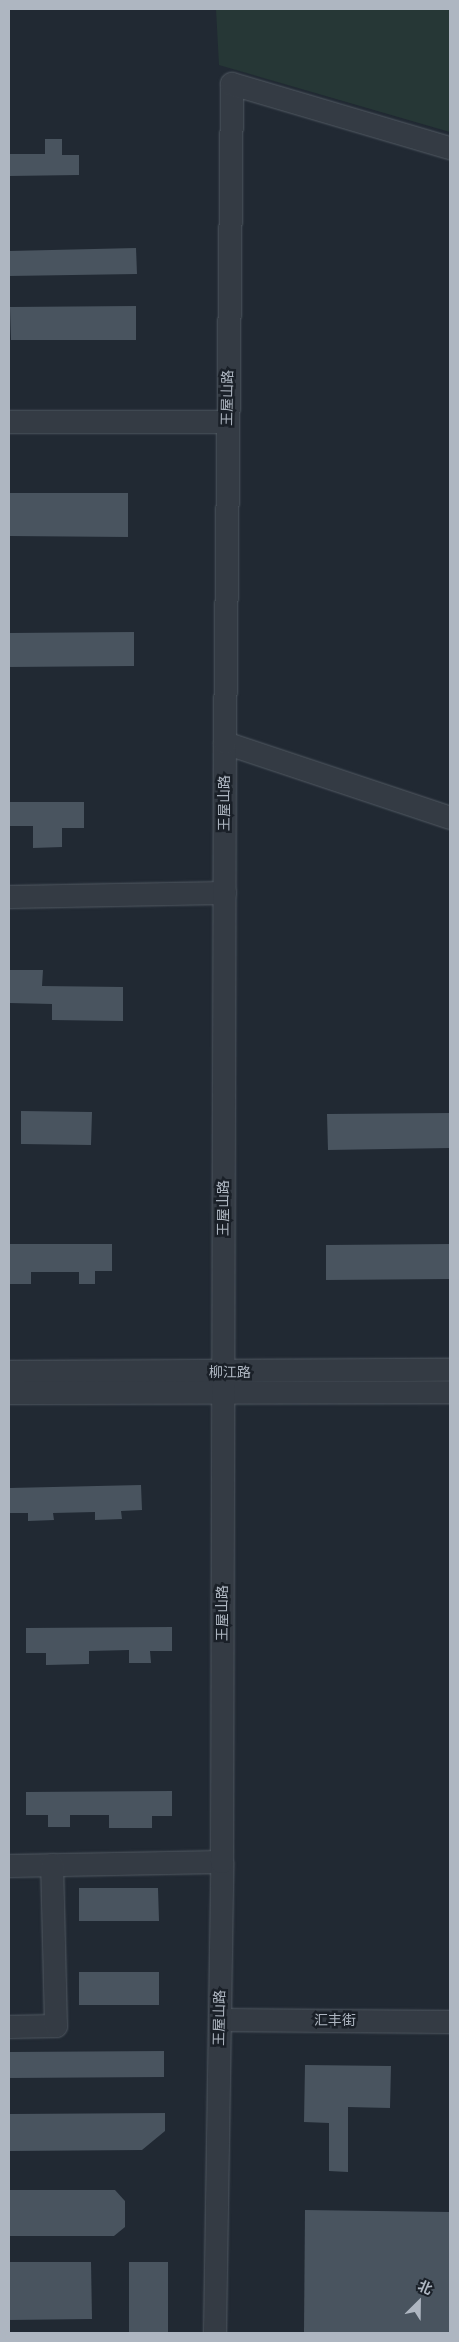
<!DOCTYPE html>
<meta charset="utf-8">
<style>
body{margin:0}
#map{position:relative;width:459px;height:2342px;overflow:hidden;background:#212933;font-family:"Source Sans 3","Noto Sans SC",sans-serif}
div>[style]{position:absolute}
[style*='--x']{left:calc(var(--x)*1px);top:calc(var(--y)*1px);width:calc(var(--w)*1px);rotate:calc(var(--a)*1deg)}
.green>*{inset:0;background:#263736}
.building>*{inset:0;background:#49545f}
.roads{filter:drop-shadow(0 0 1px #515962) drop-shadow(0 0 1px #515962)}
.minor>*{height:22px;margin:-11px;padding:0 11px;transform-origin:11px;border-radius:11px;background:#343b44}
span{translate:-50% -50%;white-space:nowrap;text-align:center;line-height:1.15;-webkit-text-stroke:5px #1a2028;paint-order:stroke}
.street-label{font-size:14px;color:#aeb6c1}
.frame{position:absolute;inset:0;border:10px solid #aeb6c1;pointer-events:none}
.north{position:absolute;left:394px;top:2277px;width:50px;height:50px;-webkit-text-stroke:4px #1a2028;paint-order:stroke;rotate:23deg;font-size:14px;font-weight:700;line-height:20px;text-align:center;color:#aeb6c1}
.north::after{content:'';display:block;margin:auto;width:18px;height:22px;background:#aeb6c1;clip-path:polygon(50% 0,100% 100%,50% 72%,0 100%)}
</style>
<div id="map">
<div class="green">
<i style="clip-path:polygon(216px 9px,450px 9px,450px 132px,219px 65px)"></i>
</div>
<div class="building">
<i style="clip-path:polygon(45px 139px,62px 139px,62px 155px,79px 155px,79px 175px,9px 176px,9px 154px,45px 154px)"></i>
<i style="clip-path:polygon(136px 248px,137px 274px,9px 276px,9px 251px)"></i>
<i style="clip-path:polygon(136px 306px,136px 340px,11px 340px,10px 307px)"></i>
<i style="clip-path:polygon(9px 493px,128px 493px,128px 537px,9px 536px)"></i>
<i style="clip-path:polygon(134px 632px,134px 666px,9px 667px,9px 633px)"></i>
<i style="clip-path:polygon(9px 802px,84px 802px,84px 828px,62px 828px,62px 847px,33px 848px,33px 826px,9px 826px)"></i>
<i style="clip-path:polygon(9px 970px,43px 970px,42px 986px,123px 987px,123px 1021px,52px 1020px,52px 1004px,9px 1003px)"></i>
<i style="clip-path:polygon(21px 1111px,92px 1112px,91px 1145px,21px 1144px)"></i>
<i style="clip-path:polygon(450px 1113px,450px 1148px,328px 1150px,327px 1114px)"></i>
<i style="clip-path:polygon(9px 1244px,112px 1244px,112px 1271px,95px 1271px,95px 1284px,79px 1284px,79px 1272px,31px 1272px,31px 1284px,10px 1284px)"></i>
<i style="clip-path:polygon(450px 1244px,450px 1279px,326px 1280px,326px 1245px)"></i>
<i style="clip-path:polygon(141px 1485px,142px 1510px,121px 1511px,122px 1519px,95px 1520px,95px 1512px,53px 1513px,54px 1520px,28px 1521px,28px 1513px,9px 1513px,9px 1488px)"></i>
<i style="clip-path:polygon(172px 1627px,172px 1651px,150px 1651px,151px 1663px,129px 1663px,129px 1650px,89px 1651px,89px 1664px,46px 1665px,46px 1653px,26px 1653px,26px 1628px)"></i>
<i style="clip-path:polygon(172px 1791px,172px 1816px,152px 1816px,152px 1828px,109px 1828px,109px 1815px,70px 1815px,70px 1827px,48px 1827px,48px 1815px,26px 1815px,26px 1792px)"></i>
<i style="clip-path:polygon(79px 1888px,158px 1888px,159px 1921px,79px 1921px)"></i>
<i style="clip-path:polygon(79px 1972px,159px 1972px,159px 2005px,79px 2005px)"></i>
<i style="clip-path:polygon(164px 2051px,164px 2077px,9px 2078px,9px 2052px)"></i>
<i style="clip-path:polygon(305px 2065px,391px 2066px,390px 2108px,348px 2107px,348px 2172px,329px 2171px,329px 2123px,304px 2122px)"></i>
<i style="clip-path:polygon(165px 2113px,165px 2131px,142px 2150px,9px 2151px,9px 2114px)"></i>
<i style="clip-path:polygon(9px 2190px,115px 2190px,125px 2201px,125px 2227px,114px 2236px,9px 2236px)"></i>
<i style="clip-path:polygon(305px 2210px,450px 2212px,450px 2333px,304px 2333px)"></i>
<i style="clip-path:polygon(9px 2262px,91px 2262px,92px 2319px,9px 2320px)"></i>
<i style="clip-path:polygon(129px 2262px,168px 2262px,168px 2333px,129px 2333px)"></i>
</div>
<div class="roads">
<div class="minor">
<i style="--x:9;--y:422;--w:218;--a:0"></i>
<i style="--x:225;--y:743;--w:237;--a:18.4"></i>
<i style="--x:9;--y:897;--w:216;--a:-1.1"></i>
<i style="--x:9;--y:1372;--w:441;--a:-0.3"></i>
<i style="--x:9;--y:1393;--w:441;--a:-0.1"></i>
<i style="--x:9;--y:1866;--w:213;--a:-1.1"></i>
<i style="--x:220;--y:2020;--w:230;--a:0.5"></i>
<i style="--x:9;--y:2027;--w:47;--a:-1.2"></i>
<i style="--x:56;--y:2026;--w:161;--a:-91.4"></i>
<i style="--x:215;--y:2333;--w:471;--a:-89.1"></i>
<i style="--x:222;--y:1862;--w:1119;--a:-89.85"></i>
<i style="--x:225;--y:743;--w:659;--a:-89.39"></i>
<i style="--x:232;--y:84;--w:227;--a:16.4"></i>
</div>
</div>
<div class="street-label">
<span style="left:228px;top:398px;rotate:-89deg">王屋山路</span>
<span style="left:225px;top:803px;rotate:-90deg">王屋山路</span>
<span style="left:224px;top:1208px;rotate:-90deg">王屋山路</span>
<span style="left:230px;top:1373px">柳江路</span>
<span style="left:223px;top:1613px;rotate:-90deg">王屋山路</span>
<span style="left:220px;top:2018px;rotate:-89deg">王屋山路</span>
<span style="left:335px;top:2021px">汇丰街</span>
</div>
<div class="frame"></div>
<div class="north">北</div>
</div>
